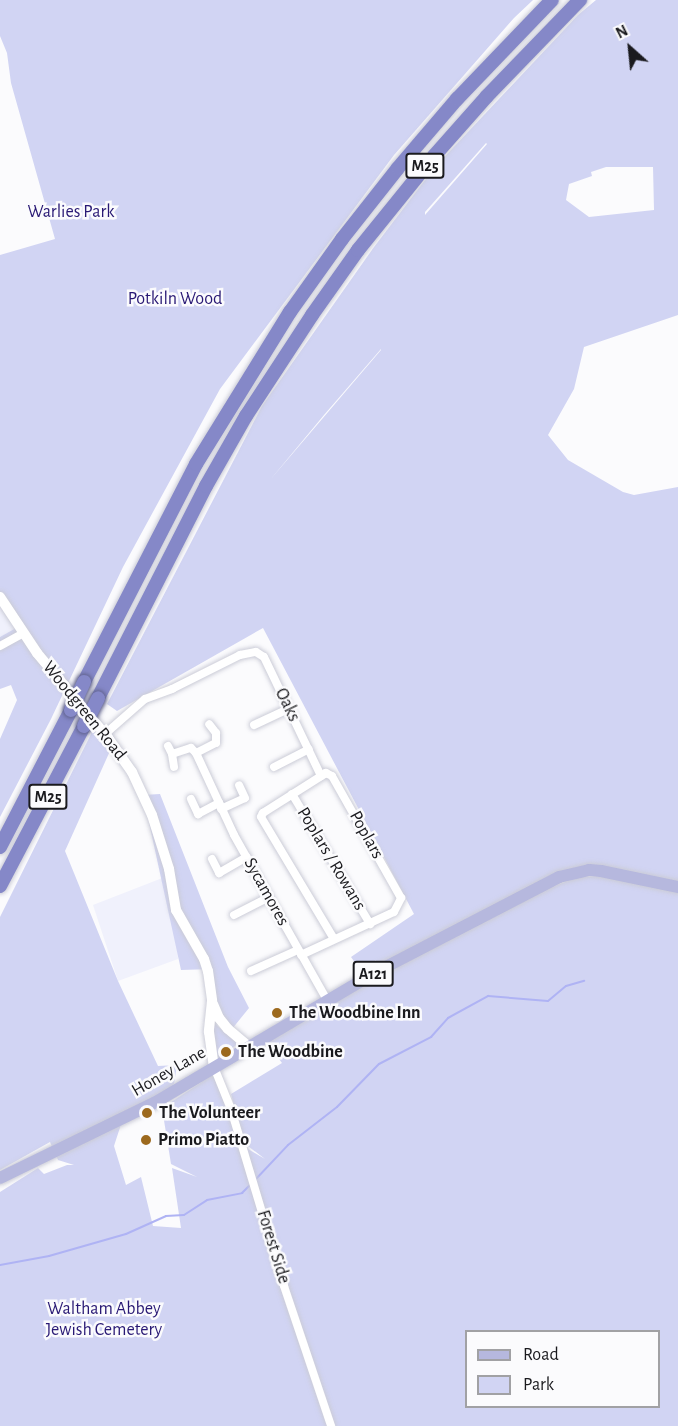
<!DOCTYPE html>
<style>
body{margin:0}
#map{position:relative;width:678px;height:1426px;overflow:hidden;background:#fbfbfd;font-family:"Alegreya Sans",sans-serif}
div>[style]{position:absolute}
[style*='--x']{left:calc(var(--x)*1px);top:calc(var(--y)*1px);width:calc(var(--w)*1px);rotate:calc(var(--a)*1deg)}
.built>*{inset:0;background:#f0f1fc}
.green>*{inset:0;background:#d1d4f3}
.stream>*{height:2px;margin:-1px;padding:0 1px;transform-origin:1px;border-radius:1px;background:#afb3f4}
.roads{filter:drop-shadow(0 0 2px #cbccd7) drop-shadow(0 0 2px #cbccd7)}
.street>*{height:8px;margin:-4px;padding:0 4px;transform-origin:4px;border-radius:4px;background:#fff}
.secondary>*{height:10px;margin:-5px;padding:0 5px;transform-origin:5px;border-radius:5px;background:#fff}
.primary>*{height:12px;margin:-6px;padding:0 6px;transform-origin:6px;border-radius:6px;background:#b6b8de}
.highway>*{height:14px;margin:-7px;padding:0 7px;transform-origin:7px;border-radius:7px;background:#8588c8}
.bridges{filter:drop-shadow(0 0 2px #60628c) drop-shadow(0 0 2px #60628c)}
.highway-bridge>*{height:14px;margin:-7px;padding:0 7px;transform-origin:7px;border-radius:7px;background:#8588c8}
.dots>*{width:16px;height:16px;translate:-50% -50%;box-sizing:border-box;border:3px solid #fbfbfd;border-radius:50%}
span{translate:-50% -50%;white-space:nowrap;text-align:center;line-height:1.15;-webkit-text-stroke:5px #fbfbfd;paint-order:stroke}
.shield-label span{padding:2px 4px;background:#fbfbfd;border:2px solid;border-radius:4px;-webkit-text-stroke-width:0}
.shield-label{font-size:16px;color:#1a1a1e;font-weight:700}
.park-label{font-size:18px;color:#281874}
.street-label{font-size:18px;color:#1a1a1e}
.poi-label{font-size:18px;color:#1a1a1e;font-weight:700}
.left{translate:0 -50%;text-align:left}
.legend{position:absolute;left:465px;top:1330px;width:195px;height:78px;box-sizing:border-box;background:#fbfbfd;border:2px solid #a1a1a4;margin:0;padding:8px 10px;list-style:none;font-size:18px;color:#1a1a1e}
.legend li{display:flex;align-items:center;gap:12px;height:30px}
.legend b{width:30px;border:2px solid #a1a1a4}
.north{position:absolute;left:600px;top:18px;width:60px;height:60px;-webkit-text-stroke:4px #fbfbfd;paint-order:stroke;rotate:333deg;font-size:16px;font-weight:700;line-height:24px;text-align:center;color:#1a1a1e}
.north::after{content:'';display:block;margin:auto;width:21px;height:27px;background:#1a1a1e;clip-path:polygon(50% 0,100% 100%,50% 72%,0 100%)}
</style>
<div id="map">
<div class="built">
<i style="clip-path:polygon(0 606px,16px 628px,0 637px)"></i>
<i style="clip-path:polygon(170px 875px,176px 910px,178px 959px,118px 981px,93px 905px)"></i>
</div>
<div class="green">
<i style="clip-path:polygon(0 0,533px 0,514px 18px,394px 155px,220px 389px,123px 567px,51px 719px,0 817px,0 739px,17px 700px,11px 685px,0 689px,0 637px,16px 628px,0 606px,0 255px,55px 239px,11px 83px,7px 53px,0 36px)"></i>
<i style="clip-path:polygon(evenodd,596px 0,678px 0,678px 315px,584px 347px,574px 389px,548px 435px,568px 460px,623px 492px,634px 495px,678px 487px,678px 882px,611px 867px,590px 867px,376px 967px,376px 960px,363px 974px,351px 957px,414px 914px,263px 628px,117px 711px,107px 704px,262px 406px,374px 247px,435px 167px,578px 15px,596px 0,486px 143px,487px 144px,425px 215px,425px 212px,486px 143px,596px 0,606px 167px,653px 167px,654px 210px,589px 217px,566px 200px,569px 184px,592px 176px,591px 172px,606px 167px,596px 0,381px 349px,381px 350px,270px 480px,324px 415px,381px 349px)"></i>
<i style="clip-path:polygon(evenodd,93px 730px,110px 751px,65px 851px,118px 981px,158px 1066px,177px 1065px,174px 1084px,163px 1093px,125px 1112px,114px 1146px,126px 1185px,141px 1177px,153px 1226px,181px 1228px,172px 1168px,197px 1177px,171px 1164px,162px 1108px,214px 1074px,238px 1143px,265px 1159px,244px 1143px,231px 1094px,282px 1063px,264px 1039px,441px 942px,526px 898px,562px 883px,580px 877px,608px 877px,678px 893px,678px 1426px,0 1426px,0 1192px,38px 1168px,44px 1174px,67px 1165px,74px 1165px,58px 1160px,50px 1142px,0 1170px,0 917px,93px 730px,466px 1332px,658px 1332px,658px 1406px,466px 1406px,466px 1332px)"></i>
<i style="clip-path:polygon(160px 794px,228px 967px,249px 1008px,232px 1029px,214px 1003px,212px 969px,181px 970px,143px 795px)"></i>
<i style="clip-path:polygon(214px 1023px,238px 1044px,218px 1058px,214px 1053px)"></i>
</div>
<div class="stream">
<i style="--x:255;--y:1180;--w:48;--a:-46.7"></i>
<i style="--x:288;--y:1145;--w:62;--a:-37.8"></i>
<i style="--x:337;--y:1107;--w:60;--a:-45.7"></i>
<i style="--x:379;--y:1064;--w:59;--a:-27.4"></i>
<i style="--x:431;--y:1037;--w:25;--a:-48"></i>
<i style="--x:448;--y:1018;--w:46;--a:-28.8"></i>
<i style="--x:488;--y:996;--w:60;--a:4.8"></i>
<i style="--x:548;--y:1001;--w:23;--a:-40"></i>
<i style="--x:566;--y:986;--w:19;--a:-16"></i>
<i style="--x:0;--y:1265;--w:50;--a:-10.4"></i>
<i style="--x:49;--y:1256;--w:80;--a:-15.9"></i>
<i style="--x:126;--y:1234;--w:44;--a:-24.2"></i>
<i style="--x:166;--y:1216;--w:18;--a:-3"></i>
<i style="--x:184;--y:1215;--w:27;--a:-33"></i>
<i style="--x:207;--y:1200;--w:36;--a:-11"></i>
<i style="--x:242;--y:1193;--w:13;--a:-45"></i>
</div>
<div class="roads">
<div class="street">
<i style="--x:0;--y:646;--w:26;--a:-29"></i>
<i style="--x:254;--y:725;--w:38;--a:-25"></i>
<i style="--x:105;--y:734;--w:53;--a:-41.2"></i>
<i style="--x:145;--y:699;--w:29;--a:-20"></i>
<i style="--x:172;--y:689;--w:76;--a:-26.6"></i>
<i style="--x:240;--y:655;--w:16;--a:-11"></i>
<i style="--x:256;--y:652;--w:9;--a:32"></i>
<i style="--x:264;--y:657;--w:132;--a:64.4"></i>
<i style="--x:168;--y:746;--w:9;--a:63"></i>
<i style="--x:172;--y:754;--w:20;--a:-18"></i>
<i style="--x:191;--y:748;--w:7;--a:45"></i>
<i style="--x:196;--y:753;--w:90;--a:65.1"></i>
<i style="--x:234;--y:835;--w:189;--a:60.6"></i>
<i style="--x:196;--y:753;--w:22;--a:-27"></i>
<i style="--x:216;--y:743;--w:10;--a:-90"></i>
<i style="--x:216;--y:733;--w:11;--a:-128"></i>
<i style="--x:172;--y:754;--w:13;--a:81"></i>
<i style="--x:274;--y:767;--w:39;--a:-27"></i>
<i style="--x:292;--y:794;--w:152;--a:59"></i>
<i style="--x:191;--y:799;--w:17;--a:65"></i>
<i style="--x:198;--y:814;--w:24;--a:-28"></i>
<i style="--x:221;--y:809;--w:26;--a:-25"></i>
<i style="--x:245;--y:798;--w:14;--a:-115"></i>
<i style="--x:212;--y:859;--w:16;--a:63"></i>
<i style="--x:219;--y:873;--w:32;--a:-30"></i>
<i style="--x:234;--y:915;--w:39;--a:-27"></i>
<i style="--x:301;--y:955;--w:102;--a:-24.8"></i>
<i style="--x:394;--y:912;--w:16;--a:-63"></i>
<i style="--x:401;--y:898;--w:140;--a:-119.5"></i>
<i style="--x:332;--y:776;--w:7;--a:-153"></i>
<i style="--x:326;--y:773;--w:75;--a:147.6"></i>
<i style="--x:263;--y:813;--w:4;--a:117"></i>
<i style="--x:261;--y:817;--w:142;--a:59.1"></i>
<i style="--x:251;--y:971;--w:51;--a:-24.1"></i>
<i style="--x:214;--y:1067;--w:45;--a:68"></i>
<i style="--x:231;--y:1109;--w:185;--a:73.3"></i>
<i style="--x:284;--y:1286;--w:148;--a:71.4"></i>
</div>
<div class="secondary">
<i style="--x:0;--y:597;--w:67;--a:56.5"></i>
<i style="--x:37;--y:653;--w:111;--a:50.1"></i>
<i style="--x:108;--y:738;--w:42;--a:54.8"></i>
<i style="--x:132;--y:772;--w:47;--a:65.1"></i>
<i style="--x:152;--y:815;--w:57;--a:72.5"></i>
<i style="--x:169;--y:869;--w:42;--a:80.3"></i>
<i style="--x:176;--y:910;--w:56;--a:60.3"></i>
<i style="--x:204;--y:959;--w:13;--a:72"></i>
<i style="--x:208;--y:971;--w:30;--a:82"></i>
<i style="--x:212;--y:1001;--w:31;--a:96"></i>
<i style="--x:209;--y:1032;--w:35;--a:82"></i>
<i style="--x:213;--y:1004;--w:15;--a:67"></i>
<i style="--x:219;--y:1018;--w:14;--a:51"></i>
<i style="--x:228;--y:1029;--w:26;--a:40"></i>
</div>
<div class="primary">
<i style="--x:0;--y:1178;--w:171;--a:-26"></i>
<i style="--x:154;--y:1103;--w:258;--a:-30.5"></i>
<i style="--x:376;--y:972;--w:206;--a:-27.4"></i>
<i style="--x:559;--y:877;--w:31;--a:-13"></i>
<i style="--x:589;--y:870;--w:12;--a:5"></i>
<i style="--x:601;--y:871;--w:79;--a:11.7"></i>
</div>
<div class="highway">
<i style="--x:84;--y:682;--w:245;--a:-62.8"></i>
<i style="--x:196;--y:464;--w:179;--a:-58.3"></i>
<i style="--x:290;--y:312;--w:90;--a:-54.5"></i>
<i style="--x:342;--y:239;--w:90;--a:-51.7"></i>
<i style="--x:398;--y:168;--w:91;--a:-49.5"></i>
<i style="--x:457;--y:99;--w:137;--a:-46.2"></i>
<i style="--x:98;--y:698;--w:238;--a:-63"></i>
<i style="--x:206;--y:486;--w:81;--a:-60.3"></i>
<i style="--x:246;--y:416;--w:121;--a:-56.8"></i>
<i style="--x:312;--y:315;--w:80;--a:-54.7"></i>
<i style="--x:358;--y:250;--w:121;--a:-51"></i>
<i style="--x:434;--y:156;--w:80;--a:-48.5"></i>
<i style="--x:487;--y:96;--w:134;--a:-45.9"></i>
<i style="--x:0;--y:847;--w:154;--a:-62.6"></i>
<i style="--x:0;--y:886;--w:181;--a:-62.3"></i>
</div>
</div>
<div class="bridges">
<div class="highway-bridge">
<i style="--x:71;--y:710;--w:31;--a:-65"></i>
<i style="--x:84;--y:726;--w:31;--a:-63"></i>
</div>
</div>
<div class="dots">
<i style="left:277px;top:1013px;background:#9c691e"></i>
<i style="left:226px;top:1052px;background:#9c691e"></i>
<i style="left:147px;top:1113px;background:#9c691e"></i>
<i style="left:146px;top:1140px;background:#9c691e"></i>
</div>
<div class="shield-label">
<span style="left:425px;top:166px">M25</span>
<span style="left:48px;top:797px">M25</span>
<span style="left:373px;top:974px">A121</span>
</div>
<div class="park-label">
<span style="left:71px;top:212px">Warlies Park</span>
<span style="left:175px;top:299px">Potkiln Wood</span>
<span style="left:104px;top:1320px">Waltham Abbey<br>Jewish Cemetery</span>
</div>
<div class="street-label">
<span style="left:287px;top:705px;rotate:64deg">Oaks</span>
<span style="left:84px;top:711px;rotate:51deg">Woodgreen Road</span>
<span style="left:366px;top:835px;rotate:61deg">Poplars</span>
<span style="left:331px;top:859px;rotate:59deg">Poplars / Rowans</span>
<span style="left:266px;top:892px;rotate:61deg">Sycamores</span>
<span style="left:169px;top:1072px;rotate:-30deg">Honey Lane</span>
<span style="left:273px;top:1247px;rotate:73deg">Forest Side</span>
</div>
<div class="poi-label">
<span class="left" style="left:289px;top:1013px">The Woodbine Inn</span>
<span class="left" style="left:238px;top:1052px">The Woodbine</span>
<span class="left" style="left:159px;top:1113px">The Volunteer</span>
<span class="left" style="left:158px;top:1140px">Primo Piatto</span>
</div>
<ul class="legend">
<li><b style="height:8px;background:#b6b8de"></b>Road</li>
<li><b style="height:16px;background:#d1d4f3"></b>Park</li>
</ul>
<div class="north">N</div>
</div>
